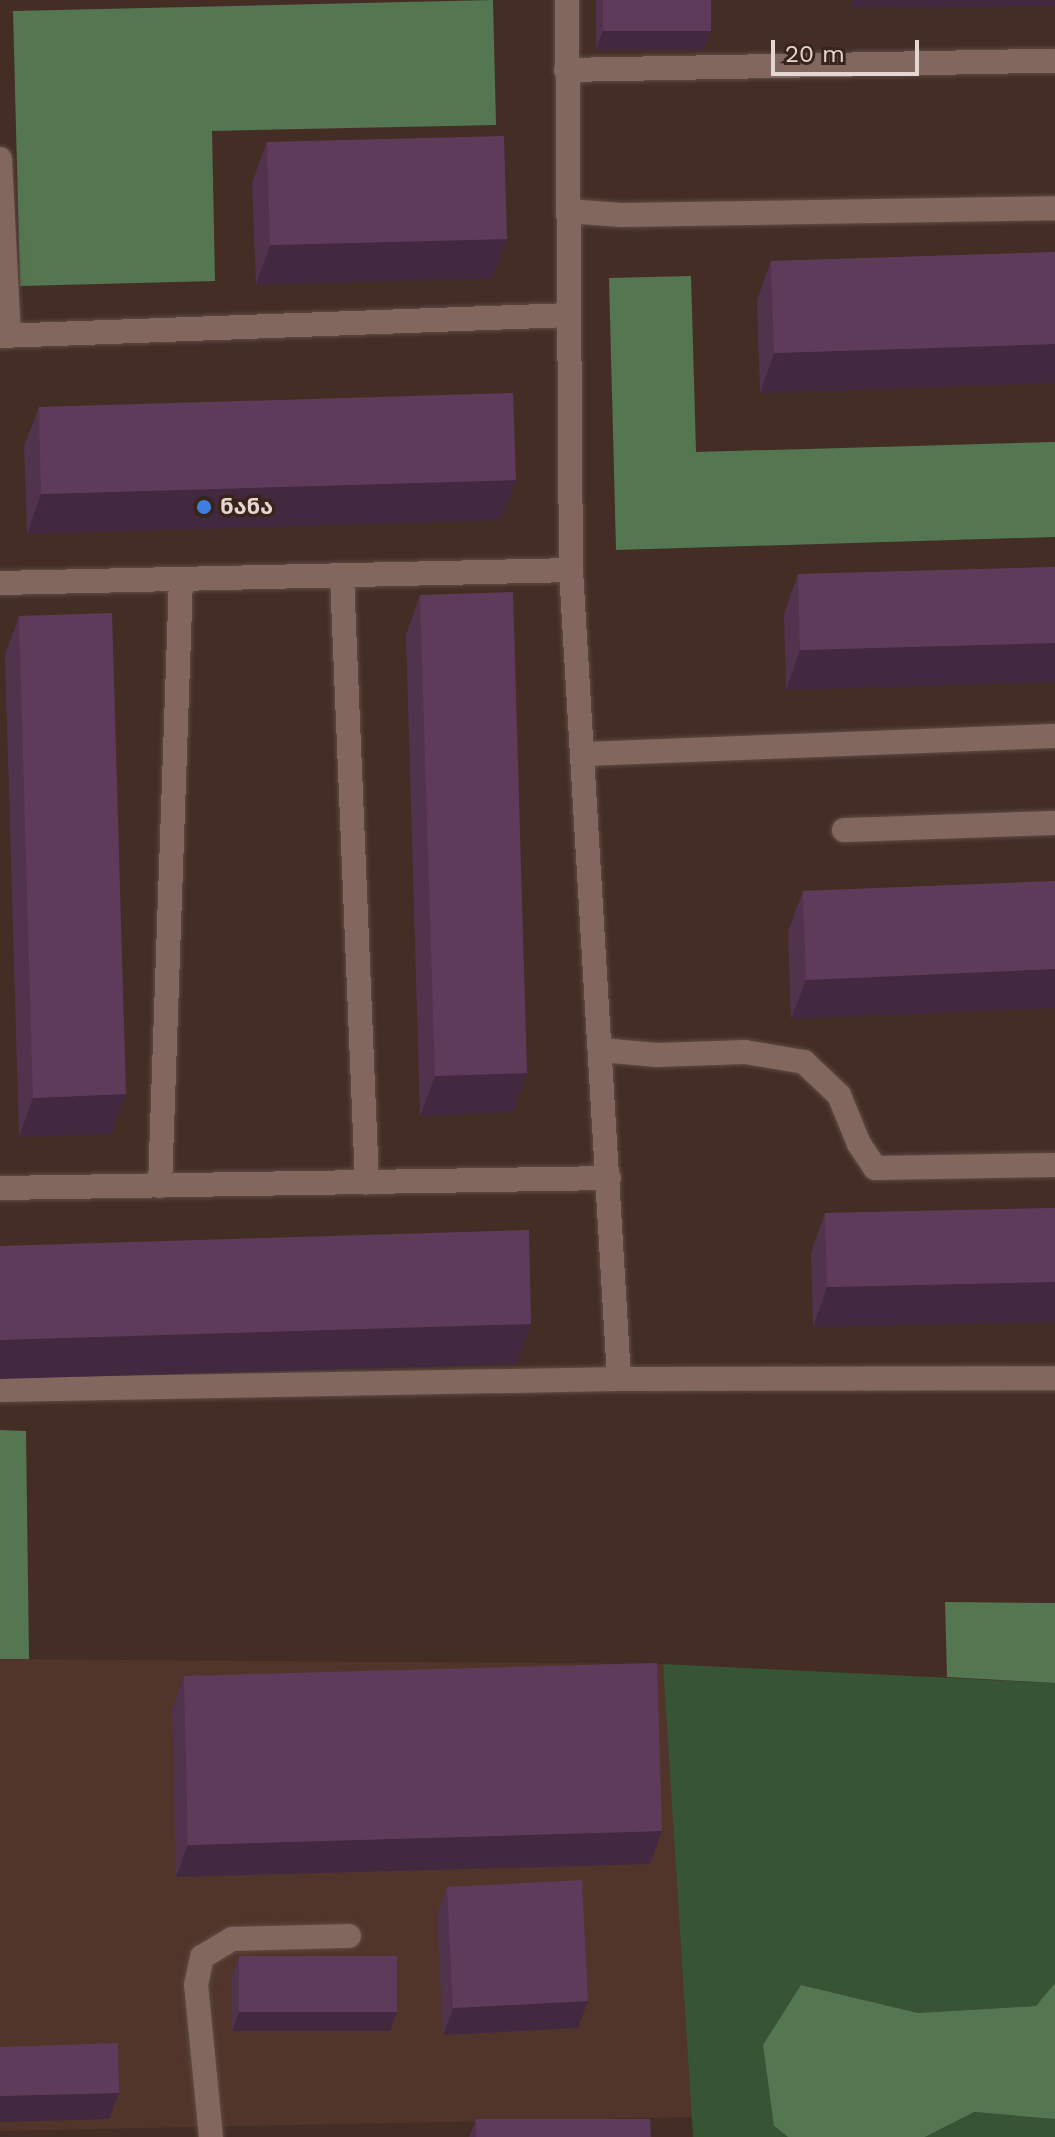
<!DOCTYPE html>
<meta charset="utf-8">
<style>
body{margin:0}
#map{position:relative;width:1055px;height:2137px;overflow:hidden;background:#442d25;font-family:"Work Sans","Noto Sans Georgian",sans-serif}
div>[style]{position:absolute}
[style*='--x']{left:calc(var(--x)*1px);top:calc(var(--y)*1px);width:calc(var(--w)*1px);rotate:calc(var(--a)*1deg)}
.built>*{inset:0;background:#51352a}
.green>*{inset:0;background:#375435}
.forest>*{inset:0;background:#547751}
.roads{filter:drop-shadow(0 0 2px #5e4b45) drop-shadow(0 0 2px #5e4b45)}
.minor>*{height:24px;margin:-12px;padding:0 12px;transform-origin:12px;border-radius:12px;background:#81675e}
.wall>*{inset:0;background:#52334e}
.shaded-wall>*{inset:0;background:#422940}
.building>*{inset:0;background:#5f3b5b}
.dots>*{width:22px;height:22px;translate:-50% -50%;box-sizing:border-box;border:4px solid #39241c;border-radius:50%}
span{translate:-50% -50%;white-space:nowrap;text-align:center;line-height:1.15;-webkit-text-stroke:7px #39241c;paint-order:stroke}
.poi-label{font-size:22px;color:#e5d6d1;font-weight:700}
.left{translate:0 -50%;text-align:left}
.scale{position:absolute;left:771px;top:40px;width:148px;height:36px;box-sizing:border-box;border:4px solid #e5d6d1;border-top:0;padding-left:10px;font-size:24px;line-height:28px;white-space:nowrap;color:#e5d6d1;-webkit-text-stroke:6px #39241c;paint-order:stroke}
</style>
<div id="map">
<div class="built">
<i style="clip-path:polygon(0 1659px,663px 1664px,692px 2117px,0 2131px)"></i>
</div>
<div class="green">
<i style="clip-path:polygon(663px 1664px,1055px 1683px,1055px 1983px,1036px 2006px,918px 2013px,801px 1985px,774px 2126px,788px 2137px,693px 2137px)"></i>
<i style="clip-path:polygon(973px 2112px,1055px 2119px,1055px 2137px,925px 2137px)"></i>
</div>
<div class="forest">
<i style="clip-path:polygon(493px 0,496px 125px,212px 131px,215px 281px,20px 286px,13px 11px)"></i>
<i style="clip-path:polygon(691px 276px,696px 452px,1055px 442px,1055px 537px,616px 550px,609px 278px)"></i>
<i style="clip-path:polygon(0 1430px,26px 1431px,29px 1659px,0 1659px)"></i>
<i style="clip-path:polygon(945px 1602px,1055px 1603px,1055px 1683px,947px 1677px)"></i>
<i style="clip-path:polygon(1055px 1983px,1055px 2119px,974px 2112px,925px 2137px,788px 2137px,774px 2126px,763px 2045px,801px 1985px,918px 2013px,1036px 2006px)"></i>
</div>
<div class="roads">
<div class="minor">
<i style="--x:567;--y:0;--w:570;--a:89.6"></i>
<i style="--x:571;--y:570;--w:810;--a:86.6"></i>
<i style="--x:566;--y:70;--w:489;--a:-1.1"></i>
<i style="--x:0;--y:159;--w:177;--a:87.1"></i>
<i style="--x:568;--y:211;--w:53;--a:4.3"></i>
<i style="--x:621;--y:215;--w:434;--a:-0.9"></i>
<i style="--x:0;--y:336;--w:569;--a:-2.11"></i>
<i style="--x:342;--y:576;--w:607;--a:87.64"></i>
<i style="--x:0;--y:583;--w:571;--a:-1.3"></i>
<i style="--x:584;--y:754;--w:471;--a:-2.2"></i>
<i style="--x:844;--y:830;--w:211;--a:-1.9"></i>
<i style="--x:601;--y:1050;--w:56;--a:5.1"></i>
<i style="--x:657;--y:1055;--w:88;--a:-2"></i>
<i style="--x:745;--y:1052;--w:60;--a:9.6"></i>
<i style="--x:804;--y:1062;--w:48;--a:43.3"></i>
<i style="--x:839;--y:1095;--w:53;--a:67.8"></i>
<i style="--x:859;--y:1144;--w:29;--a:56"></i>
<i style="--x:875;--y:1168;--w:180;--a:-1"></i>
<i style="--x:160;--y:1186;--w:607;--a:-88.02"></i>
<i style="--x:0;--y:1188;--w:609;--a:-0.94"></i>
<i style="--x:0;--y:1390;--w:619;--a:-1.02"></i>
<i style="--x:619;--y:1379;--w:436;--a:-0.1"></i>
<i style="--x:211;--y:2137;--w:153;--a:-95.6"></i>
<i style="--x:196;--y:1985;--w:29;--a:-78"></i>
<i style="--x:202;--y:1957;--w:35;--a:-31"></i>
<i style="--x:232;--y:1939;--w:117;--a:-1.5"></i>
</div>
</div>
<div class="wall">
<i style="clip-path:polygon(596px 0,711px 0,704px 50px,596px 50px)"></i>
<i style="clip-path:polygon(267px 142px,507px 239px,492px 278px,256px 285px,252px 182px)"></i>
<i style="clip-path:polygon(1055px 252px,1055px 383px,760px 393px,757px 300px,771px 261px)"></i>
<i style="clip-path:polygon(39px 407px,516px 480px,501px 520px,27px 534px,24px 446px)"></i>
<i style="clip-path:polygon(1055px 567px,1055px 682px,786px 690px,784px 614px,798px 574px)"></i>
<i style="clip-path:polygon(420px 595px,527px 1073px,513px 1112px,420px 1116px,406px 635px)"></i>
<i style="clip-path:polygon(19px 616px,126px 1094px,112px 1134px,19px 1137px,5px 655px)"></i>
<i style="clip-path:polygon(1055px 881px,791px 1019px,788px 931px,803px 891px)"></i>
<i style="clip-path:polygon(1055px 1208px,1055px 1322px,813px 1327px,811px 1252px,825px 1213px)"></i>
<i style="clip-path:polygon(184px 1676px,662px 1831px,650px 1864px,176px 1877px,172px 1709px)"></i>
<i style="clip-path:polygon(447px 1887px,578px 2028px,443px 2035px,437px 1913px)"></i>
<i style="clip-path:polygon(239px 1956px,397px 2012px,390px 2031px,232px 2031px,232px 1975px)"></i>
<i style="clip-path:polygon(476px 2119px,651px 2137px,469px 2137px)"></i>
</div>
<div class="shaded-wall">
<i style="clip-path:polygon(853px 0,1055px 0,1055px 6px,850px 8px)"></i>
<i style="clip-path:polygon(603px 31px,711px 31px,704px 50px,596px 50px)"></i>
<i style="clip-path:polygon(507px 239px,492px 278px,256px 285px,270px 245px)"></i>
<i style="clip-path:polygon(1055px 344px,1055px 383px,760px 393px,774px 353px)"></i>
<i style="clip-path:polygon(516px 480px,501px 520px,27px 534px,41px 494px)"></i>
<i style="clip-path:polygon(1055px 643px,1055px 682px,786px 690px,800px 650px)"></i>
<i style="clip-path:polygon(1055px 969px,1055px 1008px,791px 1019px,806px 980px)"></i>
<i style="clip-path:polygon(527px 1073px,513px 1112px,420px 1116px,435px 1076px)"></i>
<i style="clip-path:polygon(126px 1094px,112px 1134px,19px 1137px,33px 1098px)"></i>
<i style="clip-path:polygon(1055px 1282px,1055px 1322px,813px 1327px,827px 1287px)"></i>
<i style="clip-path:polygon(531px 1324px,517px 1364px,0 1379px,0 1340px)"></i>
<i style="clip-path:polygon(662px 1831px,650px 1864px,176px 1877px,188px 1845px)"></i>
<i style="clip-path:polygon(588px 2001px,578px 2028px,443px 2035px,453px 2008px)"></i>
<i style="clip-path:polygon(239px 2012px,397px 2012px,390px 2031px,232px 2031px)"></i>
<i style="clip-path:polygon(119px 2093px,109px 2119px,0 2122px,0 2096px)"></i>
</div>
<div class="building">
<i style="clip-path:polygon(603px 0,711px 0,711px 31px,603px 31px)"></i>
<i style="clip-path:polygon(504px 136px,507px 239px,270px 245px,267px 142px)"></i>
<i style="clip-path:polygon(1055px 252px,1055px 344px,774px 353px,771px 261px)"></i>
<i style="clip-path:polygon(513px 393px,516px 480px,41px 494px,39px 407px)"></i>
<i style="clip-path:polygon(1055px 567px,1055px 643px,800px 650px,798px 574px)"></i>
<i style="clip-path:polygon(513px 592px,527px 1073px,435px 1076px,420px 595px)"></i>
<i style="clip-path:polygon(112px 613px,126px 1094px,33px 1098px,19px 616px)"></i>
<i style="clip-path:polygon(1055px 881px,1055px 969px,806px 980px,803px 891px)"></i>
<i style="clip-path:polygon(1055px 1208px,1055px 1282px,827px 1287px,825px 1213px)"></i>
<i style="clip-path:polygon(529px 1230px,531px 1324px,0 1340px,0 1246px)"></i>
<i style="clip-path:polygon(657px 1663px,662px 1831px,188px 1845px,184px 1676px)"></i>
<i style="clip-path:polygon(582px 1880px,588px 2001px,453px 2008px,447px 1887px)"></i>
<i style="clip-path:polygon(239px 1956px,397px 1956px,397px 2012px,239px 2012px)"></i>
<i style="clip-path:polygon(118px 2043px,119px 2093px,0 2096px,0 2047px)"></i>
<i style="clip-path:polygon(476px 2119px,650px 2119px,651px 2137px,476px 2137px)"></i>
</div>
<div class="dots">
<i style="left:204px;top:507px;background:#3f7fe0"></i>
</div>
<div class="poi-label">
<span class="left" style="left:220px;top:507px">ნანა</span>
</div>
<div class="scale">20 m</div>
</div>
